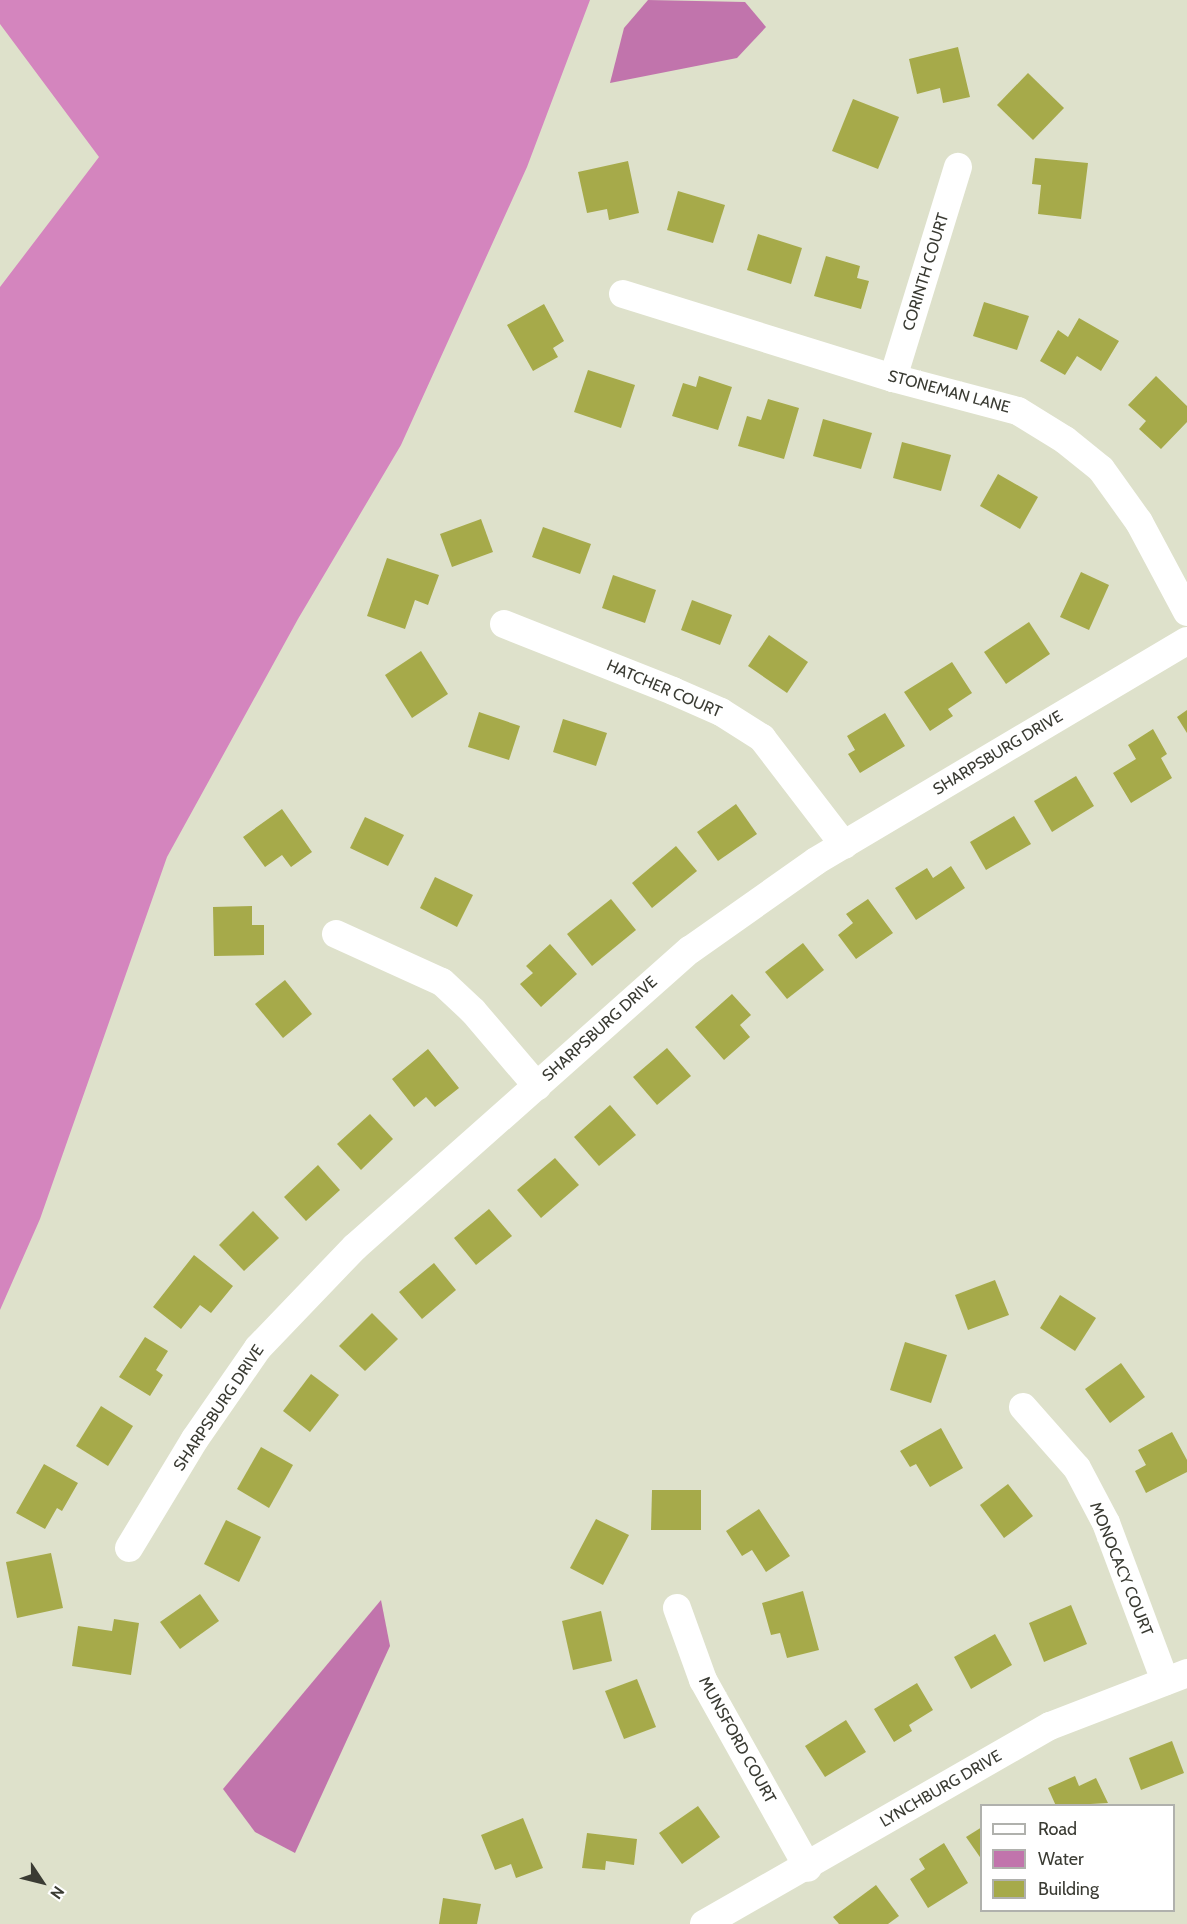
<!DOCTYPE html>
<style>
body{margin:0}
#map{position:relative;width:1187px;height:1924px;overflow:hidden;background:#dee1cb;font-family:Cabin,sans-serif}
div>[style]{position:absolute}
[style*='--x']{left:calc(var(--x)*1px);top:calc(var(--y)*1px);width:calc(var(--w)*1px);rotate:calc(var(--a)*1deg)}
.forest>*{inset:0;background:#d485be}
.water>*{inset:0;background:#c174ac}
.building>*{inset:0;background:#a6aa4a}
.minor>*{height:28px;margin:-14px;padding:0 14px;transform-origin:14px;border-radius:14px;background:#fff}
span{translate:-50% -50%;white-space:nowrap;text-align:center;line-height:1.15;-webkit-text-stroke:6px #fff;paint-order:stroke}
.street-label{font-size:16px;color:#3a3b33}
.legend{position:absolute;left:980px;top:1804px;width:195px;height:108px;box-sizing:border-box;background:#fff;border:2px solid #b0b1ad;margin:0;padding:8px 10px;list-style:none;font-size:18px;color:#3a3b33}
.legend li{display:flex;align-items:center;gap:12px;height:30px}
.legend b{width:30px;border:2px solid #b0b1ad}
.north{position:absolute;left:12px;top:1852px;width:60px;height:60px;-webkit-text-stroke:4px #fff;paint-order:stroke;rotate:125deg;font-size:16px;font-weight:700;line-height:24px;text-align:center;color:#3a3b33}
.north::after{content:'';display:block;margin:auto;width:21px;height:27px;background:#3a3b33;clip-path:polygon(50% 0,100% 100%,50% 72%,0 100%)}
</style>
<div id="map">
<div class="forest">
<i style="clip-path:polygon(0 0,590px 0,527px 167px,401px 445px,298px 619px,167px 857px,40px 1219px,0 1310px,0 287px,99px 157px,0 24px)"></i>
</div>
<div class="water">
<i style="clip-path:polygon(648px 0,745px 2px,766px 27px,737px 58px,610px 83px,624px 28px)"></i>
<i style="clip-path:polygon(381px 1600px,390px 1646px,295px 1853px,255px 1832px,223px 1789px)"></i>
</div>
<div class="building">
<i style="clip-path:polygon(958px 47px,970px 97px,943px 103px,940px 88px,917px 94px,909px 59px)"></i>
<i style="clip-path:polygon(1028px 73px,1064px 108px,1033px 140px,997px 105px)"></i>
<i style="clip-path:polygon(853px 99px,899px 117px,878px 169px,832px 151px)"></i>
<i style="clip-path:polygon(1035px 158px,1088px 163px,1081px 219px,1038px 214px,1041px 185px,1032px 184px)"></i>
<i style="clip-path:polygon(628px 161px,639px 213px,609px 220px,607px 209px,587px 213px,578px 172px)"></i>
<i style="clip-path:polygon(678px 191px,725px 205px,713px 243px,667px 230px)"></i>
<i style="clip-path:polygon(758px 234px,802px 248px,791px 284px,747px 270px)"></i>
<i style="clip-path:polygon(826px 256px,860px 266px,857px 278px,869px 281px,861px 309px,814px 296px)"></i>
<i style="clip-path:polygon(984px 302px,1029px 316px,1017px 350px,973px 336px)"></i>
<i style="clip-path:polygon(544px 304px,564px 341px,553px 348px,558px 357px,533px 371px,507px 325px)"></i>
<i style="clip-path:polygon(1079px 318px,1119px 341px,1101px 371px,1077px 356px,1065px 375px,1040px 361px,1058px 330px,1068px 337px)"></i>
<i style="clip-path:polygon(588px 370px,635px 385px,621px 428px,574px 412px)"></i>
<i style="clip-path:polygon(699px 376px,732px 387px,718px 430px,672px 416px,683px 383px,696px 387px)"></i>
<i style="clip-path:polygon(1156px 376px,1187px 406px,1187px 422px,1161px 449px,1139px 429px,1146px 421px,1128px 405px)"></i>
<i style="clip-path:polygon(768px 399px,799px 408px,784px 459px,738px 446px,747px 416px,761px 420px)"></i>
<i style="clip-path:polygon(823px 419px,872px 433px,861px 469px,813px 456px)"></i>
<i style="clip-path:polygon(902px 442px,951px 455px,941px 491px,893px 478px)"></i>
<i style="clip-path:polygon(998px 474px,1038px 497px,1020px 529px,980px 506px)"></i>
<i style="clip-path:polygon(481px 519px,493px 552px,452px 567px,440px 534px)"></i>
<i style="clip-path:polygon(543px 527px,591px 544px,580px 574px,532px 557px)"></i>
<i style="clip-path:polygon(387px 558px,439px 575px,428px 605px,415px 600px,405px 629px,367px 616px)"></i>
<i style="clip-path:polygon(1081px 572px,1109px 585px,1089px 630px,1060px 617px)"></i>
<i style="clip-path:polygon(613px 575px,656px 590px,645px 623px,602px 608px)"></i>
<i style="clip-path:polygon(692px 600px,732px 615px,720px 645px,681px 630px)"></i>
<i style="clip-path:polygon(1029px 622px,1050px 654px,1006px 684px,984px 652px)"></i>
<i style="clip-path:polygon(769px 635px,808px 662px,787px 693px,748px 666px)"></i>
<i style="clip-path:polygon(421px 651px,448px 694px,412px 718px,385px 675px)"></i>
<i style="clip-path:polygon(952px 662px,972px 693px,948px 709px,953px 716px,930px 731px,904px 692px)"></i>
<i style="clip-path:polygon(1187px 710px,1187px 733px,1177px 717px)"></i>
<i style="clip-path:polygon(479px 712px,520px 726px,509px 760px,468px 747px)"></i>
<i style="clip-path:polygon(885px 713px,905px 746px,860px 773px,848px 754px,855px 750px,847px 736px)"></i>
<i style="clip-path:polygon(563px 719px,607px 733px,596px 766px,553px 752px)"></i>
<i style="clip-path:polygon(1153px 729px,1167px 754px,1161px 758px,1172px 778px,1131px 803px,1113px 773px,1136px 759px,1128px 745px)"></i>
<i style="clip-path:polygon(1076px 776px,1094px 806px,1052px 832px,1034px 801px)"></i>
<i style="clip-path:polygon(736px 804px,757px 834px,718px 861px,697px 832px)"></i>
<i style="clip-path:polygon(282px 809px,312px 852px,291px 867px,282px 855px,265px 867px,243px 837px)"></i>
<i style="clip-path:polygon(1014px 816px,1031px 844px,986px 870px,970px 842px)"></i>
<i style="clip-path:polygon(365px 817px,404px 835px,388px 866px,350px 848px)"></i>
<i style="clip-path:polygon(676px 846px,697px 871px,652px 908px,632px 883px)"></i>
<i style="clip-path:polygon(951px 866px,965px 888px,916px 920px,895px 888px,927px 868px,933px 878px)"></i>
<i style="clip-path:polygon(435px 877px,473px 895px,457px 927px,420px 908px)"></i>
<i style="clip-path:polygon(611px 899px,636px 930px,592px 966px,567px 934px)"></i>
<i style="clip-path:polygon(868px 899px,893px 933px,856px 959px,838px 935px,853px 923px,846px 914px)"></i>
<i style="clip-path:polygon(252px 906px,252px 925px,264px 925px,264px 955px,214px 956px,213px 907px)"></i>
<i style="clip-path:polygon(803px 943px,824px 970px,787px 999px,765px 972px)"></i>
<i style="clip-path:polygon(550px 944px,577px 974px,541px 1007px,520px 984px,533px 973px,526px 966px)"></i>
<i style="clip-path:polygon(285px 980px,312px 1014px,283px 1038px,255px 1004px)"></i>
<i style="clip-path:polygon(732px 994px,751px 1015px,740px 1025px,750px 1037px,724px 1060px,695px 1027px)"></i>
<i style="clip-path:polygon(667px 1048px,691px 1076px,657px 1105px,633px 1077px)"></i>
<i style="clip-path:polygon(428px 1049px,459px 1088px,435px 1107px,426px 1097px,414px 1107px,392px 1079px)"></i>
<i style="clip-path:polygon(610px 1105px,636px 1135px,599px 1166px,574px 1137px)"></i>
<i style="clip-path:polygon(370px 1114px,393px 1139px,361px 1170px,337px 1144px)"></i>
<i style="clip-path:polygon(555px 1158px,579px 1185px,541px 1218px,517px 1190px)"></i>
<i style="clip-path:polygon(318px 1165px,340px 1190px,306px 1221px,284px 1197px)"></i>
<i style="clip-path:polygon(489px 1209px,512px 1236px,476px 1265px,454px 1238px)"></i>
<i style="clip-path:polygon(253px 1211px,279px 1238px,244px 1271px,219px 1245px)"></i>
<i style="clip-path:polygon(194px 1255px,233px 1286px,211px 1313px,200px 1305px,181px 1329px,153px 1307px)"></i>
<i style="clip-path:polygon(434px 1263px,456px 1290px,422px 1319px,399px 1292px)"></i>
<i style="clip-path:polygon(995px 1280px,1009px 1315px,968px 1330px,955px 1295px)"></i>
<i style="clip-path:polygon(1060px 1295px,1096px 1318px,1075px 1351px,1040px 1328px)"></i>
<i style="clip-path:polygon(372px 1313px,398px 1339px,365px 1371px,339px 1346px)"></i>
<i style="clip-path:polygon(145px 1337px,168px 1351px,156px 1370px,163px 1375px,150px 1396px,119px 1377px)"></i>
<i style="clip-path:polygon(905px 1342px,947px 1355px,931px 1403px,890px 1390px)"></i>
<i style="clip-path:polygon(1121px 1363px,1145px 1397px,1110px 1423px,1085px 1389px)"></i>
<i style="clip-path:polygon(311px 1374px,339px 1395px,310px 1432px,283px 1411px)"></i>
<i style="clip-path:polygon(101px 1406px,133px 1426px,108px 1466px,76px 1446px)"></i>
<i style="clip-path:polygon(941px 1428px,963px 1468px,930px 1487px,916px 1464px,910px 1467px,900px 1451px)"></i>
<i style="clip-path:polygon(1172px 1432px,1187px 1460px,1187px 1472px,1146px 1493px,1135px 1471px,1146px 1465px,1138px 1450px)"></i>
<i style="clip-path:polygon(261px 1447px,293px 1465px,269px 1508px,237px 1489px)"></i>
<i style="clip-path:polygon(44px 1464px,78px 1483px,62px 1511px,57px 1508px,45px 1529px,16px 1513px)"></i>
<i style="clip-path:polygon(1008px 1484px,1033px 1516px,1004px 1538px,980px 1505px)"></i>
<i style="clip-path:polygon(652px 1490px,701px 1490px,701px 1530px,651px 1530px)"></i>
<i style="clip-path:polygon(759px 1509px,790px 1556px,766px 1572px,752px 1550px,742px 1556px,726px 1531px)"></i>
<i style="clip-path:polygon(596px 1519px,629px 1535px,603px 1585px,570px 1568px)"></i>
<i style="clip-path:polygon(226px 1520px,261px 1537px,239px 1582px,204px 1564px)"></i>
<i style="clip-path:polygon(51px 1553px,63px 1608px,17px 1618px,6px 1562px)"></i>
<i style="clip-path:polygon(803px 1591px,819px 1650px,787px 1658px,780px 1633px,771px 1635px,762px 1603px)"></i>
<i style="clip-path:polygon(200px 1594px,219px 1621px,180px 1649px,160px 1622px)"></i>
<i style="clip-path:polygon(1071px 1605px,1087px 1644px,1044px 1662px,1029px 1623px)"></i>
<i style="clip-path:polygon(601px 1611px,612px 1661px,573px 1670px,562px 1621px)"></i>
<i style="clip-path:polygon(114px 1619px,139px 1623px,131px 1675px,72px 1666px,78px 1626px,112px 1631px)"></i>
<i style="clip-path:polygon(995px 1634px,1012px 1665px,971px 1689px,954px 1657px)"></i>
<i style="clip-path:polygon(637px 1679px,656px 1727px,624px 1739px,605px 1691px)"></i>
<i style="clip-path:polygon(917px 1683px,933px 1710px,909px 1725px,912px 1731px,894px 1742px,874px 1709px)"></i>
<i style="clip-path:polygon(846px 1720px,866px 1752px,825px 1777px,805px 1746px)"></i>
<i style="clip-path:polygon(1172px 1741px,1184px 1773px,1141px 1790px,1129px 1758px)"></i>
<i style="clip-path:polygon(1075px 1776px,1079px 1786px,1096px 1778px,1108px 1803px,1056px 1806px,1048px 1788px)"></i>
<i style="clip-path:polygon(698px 1806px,720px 1837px,682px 1864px,659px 1833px)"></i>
<i style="clip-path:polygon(523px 1818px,543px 1868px,516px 1878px,511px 1864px,495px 1870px,481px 1835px)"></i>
<i style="clip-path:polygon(982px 1827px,982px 1860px,966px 1837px)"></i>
<i style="clip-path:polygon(587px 1833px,637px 1839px,634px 1865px,606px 1861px,605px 1870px,582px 1868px)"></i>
<i style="clip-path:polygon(944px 1843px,968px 1883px,928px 1908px,910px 1879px,925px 1869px,919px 1859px)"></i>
<i style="clip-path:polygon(876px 1885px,899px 1916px,888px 1924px,839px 1924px,833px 1917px)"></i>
<i style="clip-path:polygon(443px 1898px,481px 1904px,477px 1924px,439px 1924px)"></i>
</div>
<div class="minor">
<i style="--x:623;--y:294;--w:283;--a:17.3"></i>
<i style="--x:893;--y:378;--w:129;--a:14.8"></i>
<i style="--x:1018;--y:411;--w:55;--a:31.7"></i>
<i style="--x:1065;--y:440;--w:46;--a:38.9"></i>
<i style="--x:1101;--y:469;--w:65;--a:54.4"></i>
<i style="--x:1139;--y:522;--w:102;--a:61.9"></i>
<i style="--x:893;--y:378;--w:221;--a:-72.9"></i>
<i style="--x:504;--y:624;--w:182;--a:21.6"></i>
<i style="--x:673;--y:691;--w:52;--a:23.6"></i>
<i style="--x:721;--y:712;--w:49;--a:32.4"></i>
<i style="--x:762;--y:738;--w:135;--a:52.5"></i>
<i style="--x:336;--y:934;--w:116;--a:24.4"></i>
<i style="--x:442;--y:982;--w:42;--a:43.1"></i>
<i style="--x:473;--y:1011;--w:99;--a:49.5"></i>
<i style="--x:1023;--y:1407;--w:81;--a:48.5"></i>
<i style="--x:1077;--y:1468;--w:62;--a:62.2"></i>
<i style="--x:1106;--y:1523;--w:169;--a:69.5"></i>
<i style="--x:129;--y:1548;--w:127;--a:-58.8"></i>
<i style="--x:195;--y:1439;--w:111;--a:-55.3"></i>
<i style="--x:258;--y:1348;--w:140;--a:-46.2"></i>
<i style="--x:355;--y:1247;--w:448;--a:-41.6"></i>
<i style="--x:690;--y:950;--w:154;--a:-35.2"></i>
<i style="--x:816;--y:861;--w:431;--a:-30.7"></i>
<i style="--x:677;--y:1608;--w:77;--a:70.1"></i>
<i style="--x:703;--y:1680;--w:215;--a:60.8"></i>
<i style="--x:704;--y:1924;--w:399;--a:-29.8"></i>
<i style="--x:1050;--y:1726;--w:147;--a:-21.1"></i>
</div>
<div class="street-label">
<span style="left:926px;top:272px;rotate:-73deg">CORINTH COURT</span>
<span style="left:949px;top:392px;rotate:15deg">STONEMAN LANE</span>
<span style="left:664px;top:689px;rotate:23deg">HATCHER COURT</span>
<span style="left:998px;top:753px;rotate:-31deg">SHARPSBURG DRIVE</span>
<span style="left:600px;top:1029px;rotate:-42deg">SHARPSBURG DRIVE</span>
<span style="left:219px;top:1408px;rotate:-56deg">SHARPSBURG DRIVE</span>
<span style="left:1121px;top:1569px;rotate:68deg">MONOCACY COURT</span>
<span style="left:737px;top:1740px;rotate:61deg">MUNSFORD COURT</span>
<span style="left:941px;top:1789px;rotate:-30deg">LYNCHBURG DRIVE</span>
</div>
<ul class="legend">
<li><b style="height:8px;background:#fff"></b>Road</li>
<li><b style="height:16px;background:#c174ac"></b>Water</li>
<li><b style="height:16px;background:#a6aa4a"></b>Building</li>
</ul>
<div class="north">N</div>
</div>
